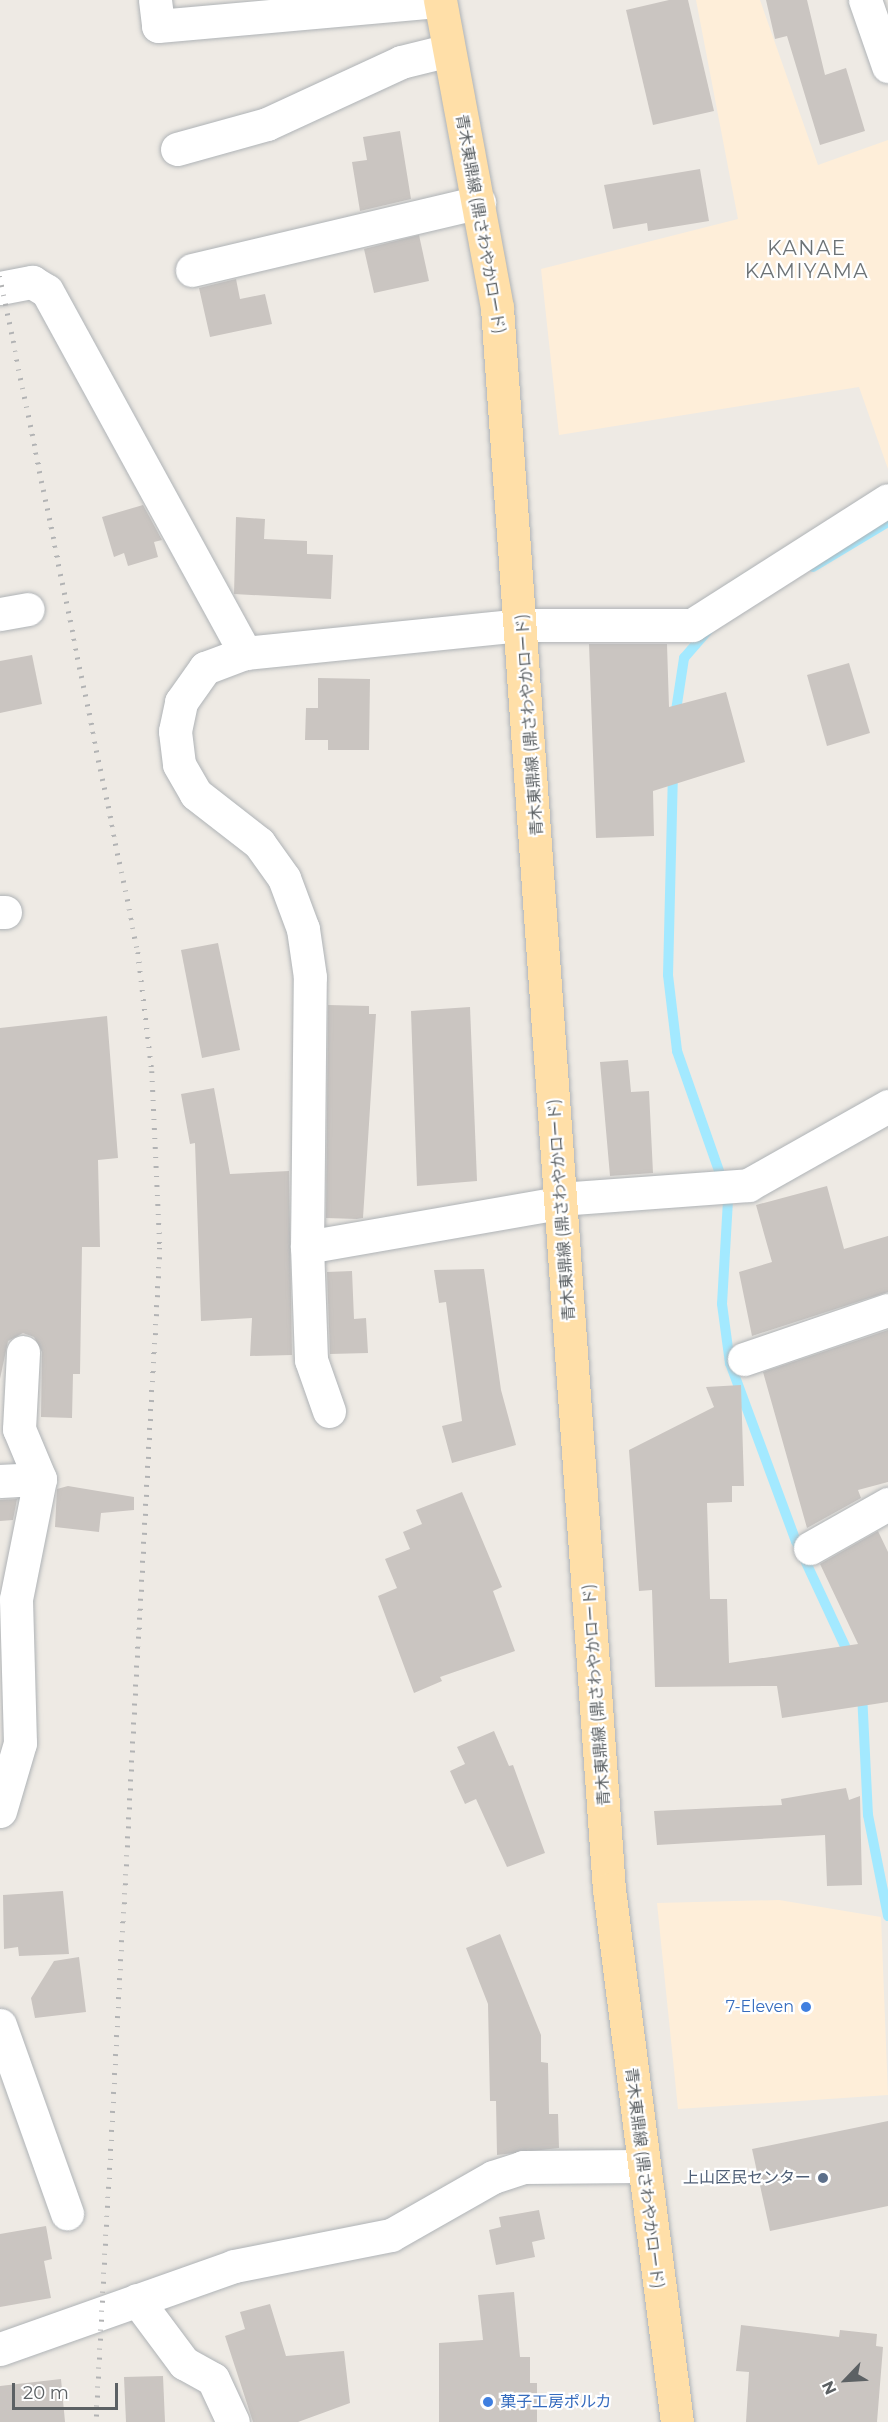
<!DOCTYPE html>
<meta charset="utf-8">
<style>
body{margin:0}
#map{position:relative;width:888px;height:2422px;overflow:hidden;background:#eeeae4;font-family:Montserrat,"Noto Sans JP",sans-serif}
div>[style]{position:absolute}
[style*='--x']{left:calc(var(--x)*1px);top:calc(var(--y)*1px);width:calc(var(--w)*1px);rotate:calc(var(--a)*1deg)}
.commercial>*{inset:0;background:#feeed9}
.stream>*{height:10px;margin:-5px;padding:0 5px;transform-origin:5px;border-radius:5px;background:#a3e9ff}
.building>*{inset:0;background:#cac5c1}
.roads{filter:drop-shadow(0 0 2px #afb3b6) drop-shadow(0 0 2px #afb3b6)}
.minor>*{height:33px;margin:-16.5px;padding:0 16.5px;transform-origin:16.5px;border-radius:16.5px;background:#fff}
.major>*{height:33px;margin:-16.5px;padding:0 16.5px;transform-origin:16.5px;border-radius:16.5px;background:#ffdfa8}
.rail>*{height:4.5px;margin-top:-2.25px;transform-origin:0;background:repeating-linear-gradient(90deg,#b2b3b4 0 1.5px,transparent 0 9.5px)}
.dots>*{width:16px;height:16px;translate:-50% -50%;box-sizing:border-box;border:3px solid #fff;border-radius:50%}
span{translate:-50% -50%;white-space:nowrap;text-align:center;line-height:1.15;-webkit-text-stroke:4.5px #fff;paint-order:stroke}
.street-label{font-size:16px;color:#5c6164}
.shop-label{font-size:16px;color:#366cbe}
.right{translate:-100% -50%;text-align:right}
.left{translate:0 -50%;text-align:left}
.service-label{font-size:16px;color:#4e5e75}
.quarter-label{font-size:20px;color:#6d7376;letter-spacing:1.5px}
.north{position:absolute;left:816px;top:2350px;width:60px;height:60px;-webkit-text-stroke:4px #fff;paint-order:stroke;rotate:245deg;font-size:16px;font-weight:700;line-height:24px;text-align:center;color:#5c6164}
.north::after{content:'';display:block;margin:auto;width:21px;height:27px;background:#5c6164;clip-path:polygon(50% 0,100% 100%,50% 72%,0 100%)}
.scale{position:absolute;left:12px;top:2383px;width:106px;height:27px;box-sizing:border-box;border:3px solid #5c6164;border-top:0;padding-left:8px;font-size:18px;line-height:21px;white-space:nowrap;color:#5c6164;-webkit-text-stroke:4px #fff;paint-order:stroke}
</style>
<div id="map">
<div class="commercial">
<i style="clip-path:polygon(696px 0,760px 0,818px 165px,888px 140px,888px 469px,859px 387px,559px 435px,541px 269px,738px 219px)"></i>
<i style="clip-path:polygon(779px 1900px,881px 1917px,888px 2095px,678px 2109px,657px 1903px)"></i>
</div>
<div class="stream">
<i style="--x:813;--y:567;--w:87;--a:-31"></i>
<i style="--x:675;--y:717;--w:60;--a:-81.3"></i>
<i style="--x:684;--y:658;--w:38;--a:-49"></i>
<i style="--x:673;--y:771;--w:204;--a:91.4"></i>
<i style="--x:668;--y:975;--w:77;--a:83.2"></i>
<i style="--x:677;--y:1051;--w:130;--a:70.7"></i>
<i style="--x:728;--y:1200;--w:104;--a:93.3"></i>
<i style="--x:722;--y:1304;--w:60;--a:82.3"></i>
<i style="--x:730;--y:1363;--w:190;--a:69.7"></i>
<i style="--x:796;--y:1541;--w:130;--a:65"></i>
<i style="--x:862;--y:1693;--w:122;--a:87.2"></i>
<i style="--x:868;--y:1815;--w:103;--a:78.8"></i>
</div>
<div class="building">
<i style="clip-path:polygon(669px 0,688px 0,714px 111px,653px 125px,626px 10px)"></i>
<i style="clip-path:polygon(766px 0,807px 0,825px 75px,846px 68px,865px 131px,820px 145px,787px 36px,775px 39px)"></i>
<i style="clip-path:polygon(400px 131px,411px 199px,360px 211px,352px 162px,367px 160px,363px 137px)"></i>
<i style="clip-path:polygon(700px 169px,709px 221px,648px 231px,647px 223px,613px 229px,604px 185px)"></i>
<i style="clip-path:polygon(419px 235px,429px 281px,374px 293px,364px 249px)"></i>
<i style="clip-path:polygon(236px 279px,240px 299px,265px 294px,272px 324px,210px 337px,199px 288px)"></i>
<i style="clip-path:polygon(143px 505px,162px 540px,154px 542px,158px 557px,128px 566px,124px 553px,114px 557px,102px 517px)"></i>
<i style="clip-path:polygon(236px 517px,265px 519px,264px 539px,307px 541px,307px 554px,333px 555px,331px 599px,234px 594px)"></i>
<i style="clip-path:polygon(589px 644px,667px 644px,669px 707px,726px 692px,745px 762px,653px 791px,654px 836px,596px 838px)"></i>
<i style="clip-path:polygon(32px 655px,42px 704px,0 713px,0 661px)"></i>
<i style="clip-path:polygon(849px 663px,870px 733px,827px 746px,807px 675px)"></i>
<i style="clip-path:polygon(318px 678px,370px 679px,369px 750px,328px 750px,328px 740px,305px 740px,306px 708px,318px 708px)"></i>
<i style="clip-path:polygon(218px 943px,240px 1050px,202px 1058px,181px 950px)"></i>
<i style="clip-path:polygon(328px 1005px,369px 1006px,369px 1014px,376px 1014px,363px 1218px,357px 1219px,326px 1218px)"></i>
<i style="clip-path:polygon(470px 1007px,477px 1181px,417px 1186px,411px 1011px)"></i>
<i style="clip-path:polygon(107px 1016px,118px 1158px,98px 1160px,100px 1247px,82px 1247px,80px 1374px,73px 1374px,72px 1418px,41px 1417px,42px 1352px,34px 1337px,23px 1333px,8px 1341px,0 1379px,0 1028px)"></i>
<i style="clip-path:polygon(628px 1060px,631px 1092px,649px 1091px,653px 1173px,610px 1176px,600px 1062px)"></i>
<i style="clip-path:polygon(214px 1088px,230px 1174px,289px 1171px,292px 1355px,250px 1356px,252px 1318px,201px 1321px,195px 1143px,190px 1144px,181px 1094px)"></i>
<i style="clip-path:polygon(827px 1186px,844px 1249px,888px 1236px,888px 1292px,752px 1336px,739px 1272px,772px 1262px,756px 1205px)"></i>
<i style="clip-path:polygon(484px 1269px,501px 1390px,516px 1445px,452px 1463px,442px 1426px,462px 1421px,446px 1302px,439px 1303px,434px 1270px)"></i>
<i style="clip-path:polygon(352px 1271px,354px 1319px,366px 1318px,368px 1353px,330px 1354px,327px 1272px)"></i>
<i style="clip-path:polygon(888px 1330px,888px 1482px,858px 1490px,861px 1498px,807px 1528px,763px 1372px)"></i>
<i style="clip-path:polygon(741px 1385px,744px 1486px,732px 1486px,732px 1502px,707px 1503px,710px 1599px,727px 1599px,729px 1663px,858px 1644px,820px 1564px,878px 1531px,888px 1552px,888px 1702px,782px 1718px,777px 1686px,655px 1687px,652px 1590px,639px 1591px,629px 1450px,714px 1407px,706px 1387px)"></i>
<i style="clip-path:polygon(68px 1486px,134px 1497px,134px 1510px,101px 1513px,99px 1532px,55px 1527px,57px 1489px)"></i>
<i style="clip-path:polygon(462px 1492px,502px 1587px,493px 1591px,515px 1651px,440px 1677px,442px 1681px,414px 1693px,378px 1596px,397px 1588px,385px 1559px,410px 1549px,403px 1532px,422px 1524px,416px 1510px)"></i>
<i style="clip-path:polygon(17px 1499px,13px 1520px,0 1521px,0 1500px)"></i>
<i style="clip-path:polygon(494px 1731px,509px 1766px,513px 1765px,545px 1853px,507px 1867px,476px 1799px,465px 1804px,450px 1771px,465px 1764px,457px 1747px)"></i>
<i style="clip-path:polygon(846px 1788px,849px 1800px,860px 1796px,862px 1885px,827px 1886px,825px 1835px,657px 1845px,654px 1811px,782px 1805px,781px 1799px)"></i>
<i style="clip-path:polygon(63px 1891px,69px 1954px,19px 1956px,18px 1947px,4px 1949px,3px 1895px)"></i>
<i style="clip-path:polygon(500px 1934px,541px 2035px,541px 2062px,548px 2063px,549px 2114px,558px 2114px,559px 2148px,497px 2155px,496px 2101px,490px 2101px,488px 2004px,466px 1948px)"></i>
<i style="clip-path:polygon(79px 1957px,86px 2012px,35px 2018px,31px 1998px,54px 1961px)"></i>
<i style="clip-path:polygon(888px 2121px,888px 2206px,770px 2231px,752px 2149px)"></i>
<i style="clip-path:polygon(539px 2210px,545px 2239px,532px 2242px,535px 2257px,496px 2265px,489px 2230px,501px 2227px,499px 2217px)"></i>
<i style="clip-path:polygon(46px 2226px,52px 2259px,44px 2261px,51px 2298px,0 2307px,0 2234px)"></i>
<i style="clip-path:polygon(514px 2292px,520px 2357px,530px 2357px,530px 2383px,537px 2383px,537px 2422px,439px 2422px,439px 2343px,483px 2340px,478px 2295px)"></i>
<i style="clip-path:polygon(270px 2304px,286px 2356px,344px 2351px,350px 2403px,298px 2422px,253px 2422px,225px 2336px,245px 2329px,240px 2312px)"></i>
<i style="clip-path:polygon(741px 2325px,839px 2337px,840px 2330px,877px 2334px,876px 2346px,883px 2347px,877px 2422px,746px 2422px,749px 2372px,736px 2371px)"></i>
<i style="clip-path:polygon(163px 2376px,165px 2422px,126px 2422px,124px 2377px)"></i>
<i style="clip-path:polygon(61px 2379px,65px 2422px,0 2422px,0 2386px)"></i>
</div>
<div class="roads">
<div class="minor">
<i style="--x:155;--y:0;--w:26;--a:83"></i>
<i style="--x:158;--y:26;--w:283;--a:-5.1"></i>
<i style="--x:865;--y:0;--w:70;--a:70.8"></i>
<i style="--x:177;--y:149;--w:93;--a:-15.5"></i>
<i style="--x:267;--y:124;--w:148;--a:-24.8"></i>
<i style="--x:401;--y:62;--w:49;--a:-14"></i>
<i style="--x:192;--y:270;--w:295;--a:-13.3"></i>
<i style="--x:0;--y:288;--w:33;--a:-11"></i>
<i style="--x:32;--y:282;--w:17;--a:31"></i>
<i style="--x:47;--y:291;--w:413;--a:61.3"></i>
<i style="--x:0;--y:614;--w:28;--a:-10"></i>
<i style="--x:0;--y:912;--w:5;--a:0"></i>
<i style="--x:559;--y:1199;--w:190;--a:-4.2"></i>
<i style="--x:748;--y:1185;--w:161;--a:-29.4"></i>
<i style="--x:307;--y:1247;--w:239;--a:-9.9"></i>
<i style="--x:744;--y:1359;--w:152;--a:-18.8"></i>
<i style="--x:329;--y:1411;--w:54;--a:-109.4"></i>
<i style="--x:311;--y:1360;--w:113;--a:-92"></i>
<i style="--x:307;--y:1247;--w:270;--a:-89.4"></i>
<i style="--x:310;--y:977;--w:49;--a:-98.3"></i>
<i style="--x:303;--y:929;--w:54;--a:-110.4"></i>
<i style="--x:284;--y:878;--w:43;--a:-125.5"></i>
<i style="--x:259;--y:843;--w:80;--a:-142.1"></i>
<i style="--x:196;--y:794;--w:34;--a:-120"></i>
<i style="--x:179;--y:764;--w:33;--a:-97"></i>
<i style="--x:175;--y:731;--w:30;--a:-78"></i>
<i style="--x:181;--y:702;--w:42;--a:-54.8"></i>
<i style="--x:205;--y:668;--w:43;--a:-20.6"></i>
<i style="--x:245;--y:653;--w:279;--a:-5.8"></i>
<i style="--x:523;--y:625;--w:169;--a:0"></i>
<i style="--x:692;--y:625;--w:232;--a:-32.5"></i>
<i style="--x:0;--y:1481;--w:40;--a:-2.9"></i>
<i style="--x:810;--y:1548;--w:90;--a:-29.4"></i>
<i style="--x:0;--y:1811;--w:71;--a:-73.6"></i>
<i style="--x:20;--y:1743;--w:144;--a:-91.6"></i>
<i style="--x:16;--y:1599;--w:122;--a:-78.7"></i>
<i style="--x:40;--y:1479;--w:54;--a:-112.8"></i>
<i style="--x:19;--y:1429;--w:77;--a:-87"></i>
<i style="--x:0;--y:2025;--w:200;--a:70.4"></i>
<i style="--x:137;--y:2300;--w:79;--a:53.3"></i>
<i style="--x:184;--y:2363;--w:33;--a:29"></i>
<i style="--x:213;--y:2379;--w:47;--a:65.1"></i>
<i style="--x:0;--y:2349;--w:248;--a:-19.5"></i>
<i style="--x:234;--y:2266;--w:160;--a:-11.2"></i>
<i style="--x:391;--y:2235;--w:117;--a:-29.6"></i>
<i style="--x:493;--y:2177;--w:32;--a:-18"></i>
<i style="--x:523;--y:2167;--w:119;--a:-0.5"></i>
</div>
<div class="major">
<i style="--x:440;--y:0;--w:313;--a:79.5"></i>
<i style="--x:497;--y:308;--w:1585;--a:85.95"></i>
<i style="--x:609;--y:1889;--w:537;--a:82.73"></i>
</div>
</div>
<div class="rail">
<i style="--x:0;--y:276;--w:690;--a:78.46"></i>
<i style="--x:138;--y:952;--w:120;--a:83.3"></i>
<i style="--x:152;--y:1071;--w:177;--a:87.4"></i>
<i style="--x:160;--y:1248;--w:1176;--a:93.12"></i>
</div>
<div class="dots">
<i style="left:806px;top:2007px;background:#3f7fe0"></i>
<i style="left:823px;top:2178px;background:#5c6f8a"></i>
<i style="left:488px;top:2402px;background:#3f7fe0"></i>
</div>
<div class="street-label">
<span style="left:480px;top:224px;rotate:80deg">青木東鼎線 (鼎さわやかロード)</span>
<span style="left:530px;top:725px;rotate:-94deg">青木東鼎線 (鼎さわやかロード)</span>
<span style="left:562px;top:1210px;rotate:-94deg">青木東鼎線 (鼎さわやかロード)</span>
<span style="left:597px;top:1695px;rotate:-94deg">青木東鼎線 (鼎さわやかロード)</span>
<span style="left:644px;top:2178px;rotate:83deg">青木東鼎線 (鼎さわやかロード)</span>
</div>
<div class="shop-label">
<span class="right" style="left:794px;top:2007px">7-Eleven</span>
<span class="left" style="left:500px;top:2402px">菓子工房ポルカ</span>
</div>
<div class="service-label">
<span class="right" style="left:811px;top:2178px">上山区民センター</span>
</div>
<div class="quarter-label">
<span style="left:807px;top:260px">KANAE<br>KAMIYAMA</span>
</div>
<div class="north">N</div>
<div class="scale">20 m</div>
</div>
